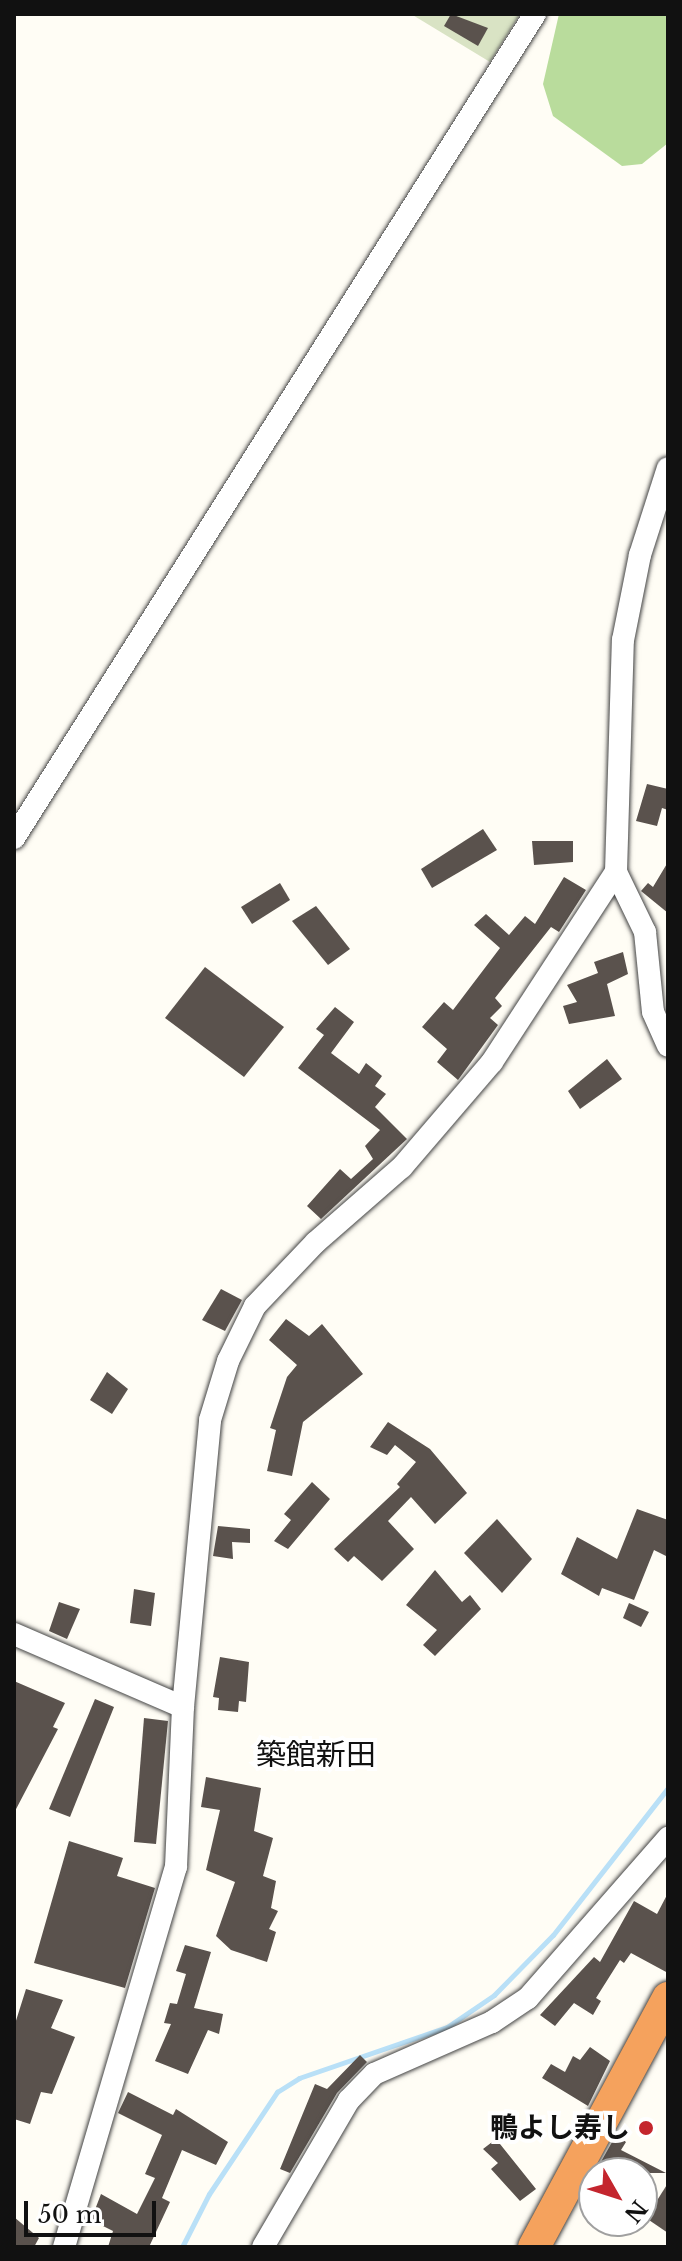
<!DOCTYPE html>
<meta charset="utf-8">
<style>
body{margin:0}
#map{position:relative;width:682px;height:2261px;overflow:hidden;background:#fffdf5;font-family:"Libre Baskerville","Noto Sans JP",serif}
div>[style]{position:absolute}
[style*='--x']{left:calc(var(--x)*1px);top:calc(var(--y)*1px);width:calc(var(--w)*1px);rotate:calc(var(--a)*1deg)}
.forest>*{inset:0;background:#b9dc9c}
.cemetery>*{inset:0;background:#d9e3c4}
.stream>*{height:5px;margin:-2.5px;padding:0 2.5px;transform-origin:2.5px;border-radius:2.5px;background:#b9e0f7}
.building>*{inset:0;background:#5a524d}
.roads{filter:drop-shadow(0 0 2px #444) drop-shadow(0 0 2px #444)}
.minor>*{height:22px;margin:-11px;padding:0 11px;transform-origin:11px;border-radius:11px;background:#fff}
.highway>*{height:32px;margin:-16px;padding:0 16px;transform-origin:16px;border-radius:16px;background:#f5a25d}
.dots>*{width:22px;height:22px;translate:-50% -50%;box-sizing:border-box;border:4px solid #fff;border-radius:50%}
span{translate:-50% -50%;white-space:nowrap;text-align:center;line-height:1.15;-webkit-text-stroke:8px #fff;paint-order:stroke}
.poi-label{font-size:28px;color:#111;font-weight:700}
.right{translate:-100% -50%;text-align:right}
.neighbourhood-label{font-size:30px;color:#111}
.frame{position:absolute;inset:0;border:16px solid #111;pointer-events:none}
.north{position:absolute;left:578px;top:2157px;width:80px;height:80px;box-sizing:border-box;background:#fff;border:2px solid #a0a0a0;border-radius:50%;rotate:129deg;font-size:22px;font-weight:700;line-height:32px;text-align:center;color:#111}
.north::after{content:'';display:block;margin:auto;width:28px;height:36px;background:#c4262e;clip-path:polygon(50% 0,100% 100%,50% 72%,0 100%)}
.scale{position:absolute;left:24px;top:2201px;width:132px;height:36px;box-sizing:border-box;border:4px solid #111;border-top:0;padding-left:10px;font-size:24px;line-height:28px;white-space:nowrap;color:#111;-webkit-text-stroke:6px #fff;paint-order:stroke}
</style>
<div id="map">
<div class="forest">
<i style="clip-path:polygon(559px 14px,668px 14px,668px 143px,642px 164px,622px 166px,553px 116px,543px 84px)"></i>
</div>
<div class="cemetery">
<i style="clip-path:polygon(411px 14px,520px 14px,490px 62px)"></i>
</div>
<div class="stream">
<i style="--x:182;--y:2247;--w:59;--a:-63"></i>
<i style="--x:209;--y:2194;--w:123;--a:-56.3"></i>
<i style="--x:277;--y:2092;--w:26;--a:-32"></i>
<i style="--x:299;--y:2078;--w:157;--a:-19"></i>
<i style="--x:447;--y:2027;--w:57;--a:-34.2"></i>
<i style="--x:494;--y:1995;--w:84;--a:-45.5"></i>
<i style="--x:553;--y:1935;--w:187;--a:-52"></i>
</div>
<div class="building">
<i style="clip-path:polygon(451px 14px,488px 28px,478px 46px,444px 26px)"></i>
<i style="clip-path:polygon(647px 784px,668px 789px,668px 810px,662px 808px,657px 826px,636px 821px)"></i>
<i style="clip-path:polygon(483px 829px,497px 850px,432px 888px,421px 869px)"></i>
<i style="clip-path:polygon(532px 841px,573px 841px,573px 862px,534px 865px)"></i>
<i style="clip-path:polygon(668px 862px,668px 913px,641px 891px,648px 883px,653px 887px)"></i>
<i style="clip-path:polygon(564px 877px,586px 890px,559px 932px,551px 927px,495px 998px,502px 1006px,490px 1018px,498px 1025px,458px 1080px,437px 1062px,447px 1049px,422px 1027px,444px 1002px,453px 1010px,500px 948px,474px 925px,486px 914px,509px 935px,525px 916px,535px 924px)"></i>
<i style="clip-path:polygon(280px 883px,290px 900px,252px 924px,241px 907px)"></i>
<i style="clip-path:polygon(316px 906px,350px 949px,328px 965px,292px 921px)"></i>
<i style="clip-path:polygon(623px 952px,628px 974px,607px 984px,615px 1016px,569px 1024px,563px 1006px,577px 1002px,567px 985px,598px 973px,594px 962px)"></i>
<i style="clip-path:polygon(205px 967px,284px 1027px,244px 1077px,165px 1018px)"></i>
<i style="clip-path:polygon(335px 1007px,354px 1022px,331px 1053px,359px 1074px,366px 1063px,382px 1076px,375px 1086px,386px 1094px,375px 1107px,407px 1139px,321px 1219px,307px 1206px,340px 1169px,351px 1179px,373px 1159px,365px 1146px,380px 1130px,298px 1068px,324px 1035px,316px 1029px)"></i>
<i style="clip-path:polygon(607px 1059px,622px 1079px,580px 1109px,568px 1091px)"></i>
<i style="clip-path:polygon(221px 1289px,242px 1300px,225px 1331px,202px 1320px)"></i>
<i style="clip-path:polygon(286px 1319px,309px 1336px,322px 1324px,363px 1374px,303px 1422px,292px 1476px,267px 1471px,276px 1430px,270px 1428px,287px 1377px,297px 1365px,269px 1340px)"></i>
<i style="clip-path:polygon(107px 1372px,128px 1389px,112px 1414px,90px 1400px)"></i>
<i style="clip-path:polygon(388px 1422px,430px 1449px,467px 1493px,435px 1524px,411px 1497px,388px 1521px,414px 1549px,382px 1581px,354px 1556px,348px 1562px,334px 1549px,400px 1487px,397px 1484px,416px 1462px,395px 1445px,387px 1455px,370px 1447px)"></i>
<i style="clip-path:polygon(312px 1482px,330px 1499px,288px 1549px,274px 1541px,291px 1520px,284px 1514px)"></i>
<i style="clip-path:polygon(637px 1509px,668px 1520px,668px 1557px,654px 1550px,634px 1600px,602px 1588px,599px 1596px,561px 1574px,577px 1537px,617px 1559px)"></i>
<i style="clip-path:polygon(497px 1519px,532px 1559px,502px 1593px,464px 1553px)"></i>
<i style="clip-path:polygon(218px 1526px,250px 1529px,250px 1543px,232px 1542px,233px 1559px,213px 1556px)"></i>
<i style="clip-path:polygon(435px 1570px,462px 1602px,470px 1595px,481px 1609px,435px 1656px,423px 1645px,437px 1630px,406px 1605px)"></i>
<i style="clip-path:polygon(134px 1589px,155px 1593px,151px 1626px,130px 1623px)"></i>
<i style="clip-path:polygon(59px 1602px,80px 1609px,67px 1639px,49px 1631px)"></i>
<i style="clip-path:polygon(629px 1603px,649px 1612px,641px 1627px,623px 1618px)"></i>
<i style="clip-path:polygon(220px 1657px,249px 1662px,246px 1702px,239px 1701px,238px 1712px,218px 1710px,219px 1698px,213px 1697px)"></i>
<i style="clip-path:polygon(14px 1681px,65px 1703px,53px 1727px,58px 1729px,14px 1813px)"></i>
<i style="clip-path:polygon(95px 1699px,114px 1707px,70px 1817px,49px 1809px)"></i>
<i style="clip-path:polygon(144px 1718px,168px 1721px,156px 1844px,134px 1842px)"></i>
<i style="clip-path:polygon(206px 1777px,261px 1788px,254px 1831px,273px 1838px,263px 1876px,276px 1881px,271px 1908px,278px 1911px,269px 1929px,276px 1932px,267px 1962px,231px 1950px,216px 1936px,235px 1882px,206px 1870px,220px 1810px,201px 1807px)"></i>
<i style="clip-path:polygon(69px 1841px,123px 1858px,117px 1876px,155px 1888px,125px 1988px,34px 1963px)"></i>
<i style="clip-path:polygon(668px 1893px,668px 1973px,631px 1953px,624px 1963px,620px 1960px,596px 1998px,601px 2001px,593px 2015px,574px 2003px,555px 2026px,540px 2015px,594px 1957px,600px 1962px,634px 1901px,657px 1914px)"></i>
<i style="clip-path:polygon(185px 1945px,211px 1952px,194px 2008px,223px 2014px,219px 2034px,208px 2030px,188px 2074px,155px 2061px,171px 2024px,164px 2023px,170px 2003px,177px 2004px,186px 1974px,176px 1971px)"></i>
<i style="clip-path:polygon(26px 1989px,63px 2000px,51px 2028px,75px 2037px,52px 2094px,41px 2092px,30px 2124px,14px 2119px,14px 2027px)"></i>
<i style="clip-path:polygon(590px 2047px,610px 2061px,588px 2106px,542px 2078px,551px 2064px,565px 2072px,573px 2056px,580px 2060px)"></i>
<i style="clip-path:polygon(360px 2055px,367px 2062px,337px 2093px,290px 2173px,280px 2169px,315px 2084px,327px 2089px)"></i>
<i style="clip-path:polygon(128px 2092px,173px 2115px,176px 2109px,228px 2142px,216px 2165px,182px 2150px,162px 2198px,170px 2202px,149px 2247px,108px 2247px,113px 2231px,91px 2220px,101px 2194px,137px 2214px,155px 2178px,145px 2174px,162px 2135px,118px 2113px)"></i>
<i style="clip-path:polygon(616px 2135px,626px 2142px,621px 2150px,666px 2173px,609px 2173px,598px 2167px)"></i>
<i style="clip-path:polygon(496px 2139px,536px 2189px,520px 2201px,491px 2169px,498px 2163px,483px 2149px)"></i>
<i style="clip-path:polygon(668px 2183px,668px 2233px,646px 2218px)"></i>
<i style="clip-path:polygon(14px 2217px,39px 2238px,34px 2247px,14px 2247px)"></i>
</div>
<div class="roads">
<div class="minor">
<i style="--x:14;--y:838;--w:975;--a:-57.7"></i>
<i style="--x:616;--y:872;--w:67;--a:64.2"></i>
<i style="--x:645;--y:932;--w:80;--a:84.3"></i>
<i style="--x:653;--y:1012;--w:37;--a:66"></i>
<i style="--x:14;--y:1634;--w:184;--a:23.4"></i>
<i style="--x:64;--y:2247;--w:396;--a:-73.6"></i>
<i style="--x:176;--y:1867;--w:160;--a:-87.5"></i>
<i style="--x:183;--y:1707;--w:288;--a:-84.6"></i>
<i style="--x:210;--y:1420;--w:62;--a:-73"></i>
<i style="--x:228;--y:1361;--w:61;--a:-63.9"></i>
<i style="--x:255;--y:1306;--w:88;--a:-46.4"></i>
<i style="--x:316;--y:1242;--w:114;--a:-41.1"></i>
<i style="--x:402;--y:1167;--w:138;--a:-49.4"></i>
<i style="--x:492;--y:1062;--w:227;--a:-56.9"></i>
<i style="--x:616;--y:872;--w:232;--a:-88.3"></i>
<i style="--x:623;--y:640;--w:87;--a:-78.7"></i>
<i style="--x:640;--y:555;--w:91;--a:-72.2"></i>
<i style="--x:263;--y:2247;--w:170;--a:-59.7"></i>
<i style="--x:349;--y:2100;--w:36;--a:-46"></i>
<i style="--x:374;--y:2074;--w:129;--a:-23.8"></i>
<i style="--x:492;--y:2022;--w:43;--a:-33.7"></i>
<i style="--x:528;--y:1998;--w:213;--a:-48.8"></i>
</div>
<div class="highway">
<i style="--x:534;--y:2247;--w:283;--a:-61.7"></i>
</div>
</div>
<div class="dots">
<i style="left:646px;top:2128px;background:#c4262e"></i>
</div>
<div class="poi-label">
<span class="right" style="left:630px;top:2128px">鴨よし寿し</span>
</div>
<div class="neighbourhood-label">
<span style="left:316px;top:1755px">築館新田</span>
</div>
<div class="frame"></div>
<div class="north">N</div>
<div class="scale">50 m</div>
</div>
